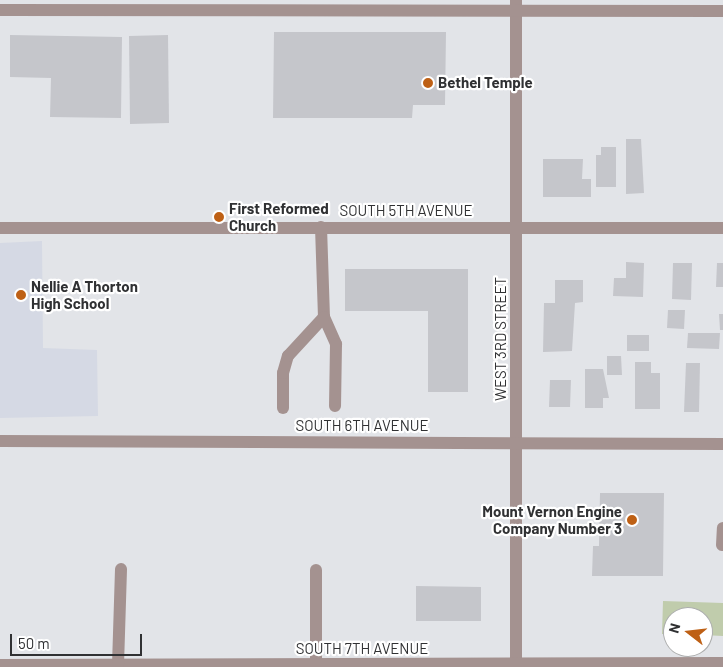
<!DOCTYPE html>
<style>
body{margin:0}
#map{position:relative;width:723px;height:667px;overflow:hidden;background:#e2e4e8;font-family:Barlow,sans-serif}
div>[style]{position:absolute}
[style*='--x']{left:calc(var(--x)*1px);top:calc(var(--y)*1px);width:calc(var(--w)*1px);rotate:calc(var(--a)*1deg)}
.built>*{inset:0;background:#d5d9e4}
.green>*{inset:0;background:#c0ccac}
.building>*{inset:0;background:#c5c6cb}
.minor>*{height:12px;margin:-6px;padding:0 6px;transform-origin:6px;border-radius:6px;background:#a49290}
.dots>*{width:14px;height:14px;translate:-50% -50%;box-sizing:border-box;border:2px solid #fff;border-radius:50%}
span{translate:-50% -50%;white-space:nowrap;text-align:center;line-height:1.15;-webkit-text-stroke:4.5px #fff;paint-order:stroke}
.poi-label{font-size:15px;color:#303133;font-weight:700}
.left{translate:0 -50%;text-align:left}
.right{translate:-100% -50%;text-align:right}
.street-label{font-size:15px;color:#303133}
.north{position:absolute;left:663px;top:607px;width:50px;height:50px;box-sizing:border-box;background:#fff;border:1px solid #acadad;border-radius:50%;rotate:286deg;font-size:14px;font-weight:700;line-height:20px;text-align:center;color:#303133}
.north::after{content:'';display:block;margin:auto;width:18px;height:22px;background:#be6015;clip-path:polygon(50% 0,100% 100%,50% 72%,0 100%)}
.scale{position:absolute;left:10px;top:634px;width:132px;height:22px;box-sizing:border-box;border:2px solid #303133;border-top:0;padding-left:6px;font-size:15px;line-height:18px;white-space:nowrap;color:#303133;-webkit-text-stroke:4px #fff;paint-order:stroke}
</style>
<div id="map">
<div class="built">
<i style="clip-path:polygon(42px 241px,43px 348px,97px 350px,98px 416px,0 418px,0 243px)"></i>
</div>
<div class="green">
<i style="clip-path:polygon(663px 601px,723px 603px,723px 636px,703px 635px,703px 617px,673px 617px,673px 634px,662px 634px)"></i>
</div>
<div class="building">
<i style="clip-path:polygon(274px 32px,446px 32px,445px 105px,413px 105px,412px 118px,273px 118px)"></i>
<i style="clip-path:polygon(10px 35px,122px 37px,121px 118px,50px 117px,51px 78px,10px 77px)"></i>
<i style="clip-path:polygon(168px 35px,169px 123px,130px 124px,129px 36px)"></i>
<i style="clip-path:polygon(626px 139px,641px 139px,644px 193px,626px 194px)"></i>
<i style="clip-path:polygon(601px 147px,616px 147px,616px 187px,596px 187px,596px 155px,601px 155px)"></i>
<i style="clip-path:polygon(543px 159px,583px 159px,582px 179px,591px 179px,591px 197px,543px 197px)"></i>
<i style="clip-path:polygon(626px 262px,644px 263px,643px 297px,613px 296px,614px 278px,626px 278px)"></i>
<i style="clip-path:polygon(673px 263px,692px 263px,691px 300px,672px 299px)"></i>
<i style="clip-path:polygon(717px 263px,723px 263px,723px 287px,716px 287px)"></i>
<i style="clip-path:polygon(345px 269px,468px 269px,468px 392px,428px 392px,428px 311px,345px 311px)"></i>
<i style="clip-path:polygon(555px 280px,583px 280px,583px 302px,575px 303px,572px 351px,543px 352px,544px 303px,555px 303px)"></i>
<i style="clip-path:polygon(668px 310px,685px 310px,684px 329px,667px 328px)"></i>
<i style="clip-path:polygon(719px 314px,723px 314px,723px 330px,720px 330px)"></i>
<i style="clip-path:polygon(688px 333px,720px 333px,719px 349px,687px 348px)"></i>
<i style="clip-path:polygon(627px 335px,649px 335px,649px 351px,627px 351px)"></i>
<i style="clip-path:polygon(607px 356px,621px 356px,622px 375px,607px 375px)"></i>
<i style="clip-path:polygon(635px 362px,651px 362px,651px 373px,660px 373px,660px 409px,635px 409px)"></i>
<i style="clip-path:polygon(686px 363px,700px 363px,699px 412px,684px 412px)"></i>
<i style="clip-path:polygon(585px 369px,603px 369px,609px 398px,603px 398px,603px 408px,585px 408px)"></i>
<i style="clip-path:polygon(550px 380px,571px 380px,570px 407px,549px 407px)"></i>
<i style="clip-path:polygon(600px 493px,664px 493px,663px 576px,592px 576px,593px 546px,599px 546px)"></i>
<i style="clip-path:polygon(416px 586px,481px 587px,481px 621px,416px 621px)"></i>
</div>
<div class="minor">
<i style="--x:516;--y:0;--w:667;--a:90"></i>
<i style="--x:0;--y:10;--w:723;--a:0.08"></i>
<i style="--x:321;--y:227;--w:90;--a:88.1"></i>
<i style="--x:324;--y:317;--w:30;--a:66"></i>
<i style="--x:336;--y:344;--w:62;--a:90.9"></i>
<i style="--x:0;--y:228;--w:723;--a:0"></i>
<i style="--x:283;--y:408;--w:35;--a:-90"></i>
<i style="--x:283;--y:373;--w:18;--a:-74"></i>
<i style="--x:288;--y:356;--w:53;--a:-47.3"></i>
<i style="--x:0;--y:441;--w:723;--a:0.24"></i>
<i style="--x:722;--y:545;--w:17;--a:-87"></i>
<i style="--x:316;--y:570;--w:96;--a:90"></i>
<i style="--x:0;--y:665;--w:723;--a:-0.16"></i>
<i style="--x:118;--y:665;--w:96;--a:-88.2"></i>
</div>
<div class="dots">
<i style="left:428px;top:83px;background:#be6015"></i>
<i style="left:219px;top:217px;background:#be6015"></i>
<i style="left:21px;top:295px;background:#be6015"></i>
<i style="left:632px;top:520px;background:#be6015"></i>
</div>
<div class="poi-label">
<span class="left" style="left:438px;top:83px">Bethel Temple</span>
<span class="left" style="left:229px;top:217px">First Reformed<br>Church</span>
<span class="left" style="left:31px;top:295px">Nellie A Thorton<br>High School</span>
<span class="right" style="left:622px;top:520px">Mount Vernon Engine<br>Company Number 3</span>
</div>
<div class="street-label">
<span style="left:406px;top:211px">SOUTH 5TH AVENUE</span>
<span style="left:501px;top:339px;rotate:-90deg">WEST 3RD STREET</span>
<span style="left:362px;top:426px">SOUTH 6TH AVENUE</span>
<span style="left:362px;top:649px">SOUTH 7TH AVENUE</span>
</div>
<div class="north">N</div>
<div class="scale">50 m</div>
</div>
